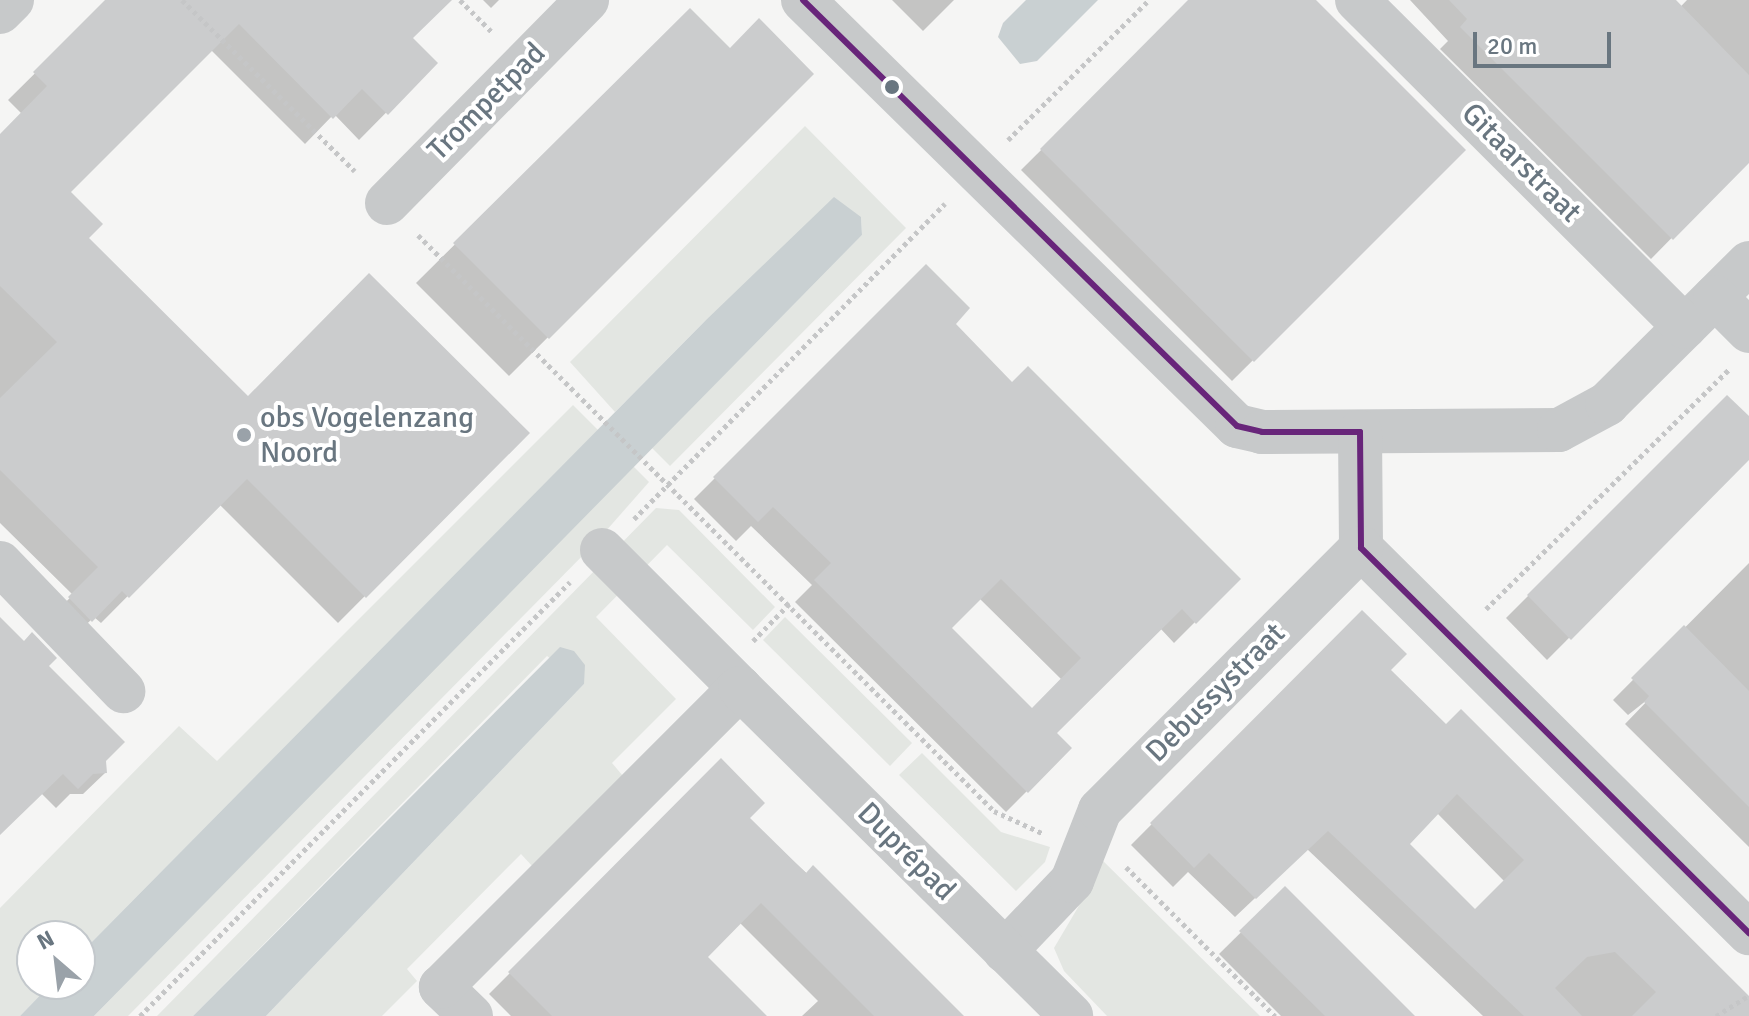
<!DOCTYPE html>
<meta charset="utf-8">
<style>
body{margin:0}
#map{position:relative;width:1749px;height:1016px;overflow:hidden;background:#f5f5f4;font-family:Signika,sans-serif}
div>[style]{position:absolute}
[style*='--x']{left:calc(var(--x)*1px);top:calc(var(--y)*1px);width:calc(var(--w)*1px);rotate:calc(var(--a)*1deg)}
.green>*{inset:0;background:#e3e6e2}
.water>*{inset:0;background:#c9d0d2}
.shadow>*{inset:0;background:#0003}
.building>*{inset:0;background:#cbcccd}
.path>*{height:5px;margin-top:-2.5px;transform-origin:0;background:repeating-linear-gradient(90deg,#c5c6c7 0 4px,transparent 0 8px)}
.minor>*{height:44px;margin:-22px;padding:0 22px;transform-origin:22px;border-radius:22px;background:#c7c9ca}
.bus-1>*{height:6px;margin:-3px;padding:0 3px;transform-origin:3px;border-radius:3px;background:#68257a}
.dots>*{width:22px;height:22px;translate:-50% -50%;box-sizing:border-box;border:4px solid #fff;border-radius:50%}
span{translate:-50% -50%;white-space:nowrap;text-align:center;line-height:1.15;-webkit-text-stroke:8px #fff;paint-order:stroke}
.street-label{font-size:30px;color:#697680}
.poi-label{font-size:30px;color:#697680}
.left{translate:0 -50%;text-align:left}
.north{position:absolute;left:16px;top:920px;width:80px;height:80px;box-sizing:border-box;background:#fff;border:2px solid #c3c8cc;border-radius:50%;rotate:332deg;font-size:22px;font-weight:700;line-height:32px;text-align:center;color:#697680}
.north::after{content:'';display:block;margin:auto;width:28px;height:36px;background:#9aa2a9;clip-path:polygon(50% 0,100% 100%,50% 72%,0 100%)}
.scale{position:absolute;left:1473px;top:32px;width:138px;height:36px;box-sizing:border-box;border:4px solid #697680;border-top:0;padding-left:10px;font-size:24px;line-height:28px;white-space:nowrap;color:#697680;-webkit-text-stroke:6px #fff;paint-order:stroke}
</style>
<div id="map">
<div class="green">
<i style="clip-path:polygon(805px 126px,906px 228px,670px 466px,652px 448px,862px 235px,861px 217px,704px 322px,615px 412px,570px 362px)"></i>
<i style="clip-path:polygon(573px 405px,598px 430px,80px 954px,80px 936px,32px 936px,32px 984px,51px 984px,20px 1016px,0 1016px,0 908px,179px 726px,217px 761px)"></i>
<i style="clip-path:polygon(633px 466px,649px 482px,598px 540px,128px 1016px,94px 1016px)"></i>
<i style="clip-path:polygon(656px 508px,679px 510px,775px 607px,753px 630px,667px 545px,596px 617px,676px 699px,612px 763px,623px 776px,533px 867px,521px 854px,407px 969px,417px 981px,382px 1016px,266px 1016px,584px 684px,547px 656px,193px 1016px,157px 1016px)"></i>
<i style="clip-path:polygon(785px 617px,912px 743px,890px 766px,763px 640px)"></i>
<i style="clip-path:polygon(922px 753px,1001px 832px,1050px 847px,1045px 862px,1016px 891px,899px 775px)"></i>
<i style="clip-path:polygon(1097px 855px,1260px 1016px,1107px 1016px,1064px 971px,1054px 948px,1087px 892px)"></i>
</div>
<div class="water">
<i style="clip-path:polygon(1026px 0,1098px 0,1037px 61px,1020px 64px,998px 37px,1003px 23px)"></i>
<i style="clip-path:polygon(834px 197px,861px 217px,862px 235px,94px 1016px,20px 1016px,51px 984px,80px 984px,80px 954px,704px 322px)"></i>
<i style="clip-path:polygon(560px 647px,574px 651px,585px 665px,584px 684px,266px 1016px,193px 1016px)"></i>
</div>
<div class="shadow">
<i style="clip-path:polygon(109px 0,448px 0,410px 38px,435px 63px,359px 140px,334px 114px,305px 144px,211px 50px,68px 192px,87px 238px,248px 398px,527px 433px,338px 623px,219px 504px,101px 623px,94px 617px,63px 647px,42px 625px,73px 595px,0 523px,0 136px,22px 114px,8px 100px)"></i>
<i style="clip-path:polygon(483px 0,499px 0,491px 8px)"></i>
<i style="clip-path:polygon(892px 0,954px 0,923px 31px)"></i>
<i style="clip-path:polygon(1192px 0,1313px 0,1464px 150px,1232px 381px,1021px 170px)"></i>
<i style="clip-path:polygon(1410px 0,1632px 0,1660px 28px,1687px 0,1749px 0,1749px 159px,1651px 259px,1440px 49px,1448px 41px)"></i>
<i style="clip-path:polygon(690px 11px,730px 51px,812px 74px,509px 376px,416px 283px)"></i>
<i style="clip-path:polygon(evenodd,926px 267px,953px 324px,1012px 384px,1238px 579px,1174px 643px,1160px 628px,1054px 733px,1070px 748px,1006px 812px,795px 602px,812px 585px,751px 526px,736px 541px,694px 499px,926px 267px,979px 598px,1062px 680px,1032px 711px,949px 628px,979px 598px)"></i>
<i style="clip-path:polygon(1727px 398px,1749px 419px,1749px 457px,1547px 660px,1506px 618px)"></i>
<i style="clip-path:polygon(1749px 563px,1749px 847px,1625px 724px,1652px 696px,1628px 715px,1613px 700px)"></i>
<i style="clip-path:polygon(evenodd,1362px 613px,1389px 670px,1689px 1016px,1483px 1016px,1307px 849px,1235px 917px,1188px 872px,1173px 887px,1131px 845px,1362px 613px,1437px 813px,1505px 882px,1475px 912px,1407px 845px,1437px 813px)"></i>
<i style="clip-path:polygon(0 620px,47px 666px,104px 760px,105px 773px,83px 794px,70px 794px,56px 808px,41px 793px,0 833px)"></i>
<i style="clip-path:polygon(721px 761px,747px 818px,961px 1016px,802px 1016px,818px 1001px,739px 922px,705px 957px,764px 1016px,511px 1016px,489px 994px)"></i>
<i style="clip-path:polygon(1285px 889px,1412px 1016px,1281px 1016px,1219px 954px)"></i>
</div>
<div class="building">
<i style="clip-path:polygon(105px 0,452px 0,413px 38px,438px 63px,388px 115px,362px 89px,333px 119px,239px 24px,71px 192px,103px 224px,89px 238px,248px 396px,369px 273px,530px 433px,366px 598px,247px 479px,129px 598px,122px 591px,92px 622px,68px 597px,98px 567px,0 470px,0 398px,57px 342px,0 286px,0 134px,47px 86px,33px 72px)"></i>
<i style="clip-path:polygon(1188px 0,1316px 0,1466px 150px,1254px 362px,1040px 149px)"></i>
<i style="clip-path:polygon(1449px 0,1676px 0,1749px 75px,1749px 163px,1673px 240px,1460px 27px,1467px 19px)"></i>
<i style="clip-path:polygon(690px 8px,730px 48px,759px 18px,814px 74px,549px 339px,453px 243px)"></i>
<i style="clip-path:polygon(evenodd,926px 264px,970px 308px,956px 324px,1012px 382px,1028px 366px,1241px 579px,1196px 624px,1182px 609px,1057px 733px,1072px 748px,1028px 793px,814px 580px,831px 563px,773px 507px,758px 522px,713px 477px,926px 264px,1001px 579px,1081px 658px,1032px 708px,952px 628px,1001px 579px)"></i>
<i style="clip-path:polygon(1727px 395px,1749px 416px,1749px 460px,1571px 640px,1527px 595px)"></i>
<i style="clip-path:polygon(evenodd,1362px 610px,1407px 654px,1391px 670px,1446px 724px,1461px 709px,1749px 996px,1749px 1016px,1632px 1016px,1656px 992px,1615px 952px,1587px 957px,1555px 988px,1582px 1016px,1524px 1016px,1328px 831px,1256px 899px,1209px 853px,1194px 868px,1150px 823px,1362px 610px,1457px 794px,1524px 860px,1475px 909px,1410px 844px,1457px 794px)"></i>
<i style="clip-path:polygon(0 617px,24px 641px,32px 632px,57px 658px,49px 666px,125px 742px,106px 761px,107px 773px,93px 774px,78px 789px,63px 774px,0 835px)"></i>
<i style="clip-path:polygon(1684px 625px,1749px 691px,1749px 807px,1644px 702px,1649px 696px,1631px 678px)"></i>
<i style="clip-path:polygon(721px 758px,765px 803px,750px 818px,806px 873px,813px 865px,964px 1016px,874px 1016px,761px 903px,708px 957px,767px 1016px,552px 1016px,508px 972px)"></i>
<i style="clip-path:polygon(1285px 886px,1415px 1016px,1325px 1016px,1239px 931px)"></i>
</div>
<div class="path">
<i style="--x:182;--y:0;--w:243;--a:44.7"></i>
<i style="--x:460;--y:0;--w:47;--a:45"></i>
<i style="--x:1008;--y:140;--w:199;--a:-44.8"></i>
<i style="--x:418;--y:235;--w:815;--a:45"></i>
<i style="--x:994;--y:811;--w:55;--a:24.7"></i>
<i style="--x:634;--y:519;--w:443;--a:-45.4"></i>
<i style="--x:1486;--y:609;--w:342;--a:-44.6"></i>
<i style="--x:753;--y:641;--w:52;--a:-45.8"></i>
<i style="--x:1126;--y:867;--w:211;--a:45"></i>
<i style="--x:140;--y:1016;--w:611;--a:-45.27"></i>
<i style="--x:1716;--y:1016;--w:39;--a:-32"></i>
</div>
<div class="minor">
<i style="--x:803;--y:0;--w:608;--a:44.47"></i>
<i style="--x:1237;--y:426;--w:26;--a:13"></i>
<i style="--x:1262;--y:432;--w:297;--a:-0.4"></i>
<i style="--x:1559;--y:430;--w:55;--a:-28.4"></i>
<i style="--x:1607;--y:404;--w:200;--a:-44.8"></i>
<i style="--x:1357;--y:0;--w:463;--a:44.9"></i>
<i style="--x:0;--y:12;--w:17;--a:-45"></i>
<i style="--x:387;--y:203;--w:285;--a:-45.4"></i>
<i style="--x:1715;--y:297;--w:48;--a:45"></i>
<i style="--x:1360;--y:432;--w:116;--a:89.5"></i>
<i style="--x:1361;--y:548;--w:547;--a:44.78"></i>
<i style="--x:602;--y:550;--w:195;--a:45"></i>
<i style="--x:0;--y:563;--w:178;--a:46.1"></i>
<i style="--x:1005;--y:951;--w:97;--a:-46.3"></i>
<i style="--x:1072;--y:881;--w:76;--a:-68.5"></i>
<i style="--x:1100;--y:810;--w:370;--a:-45.1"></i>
<i style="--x:471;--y:1016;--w:42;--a:-136"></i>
<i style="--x:441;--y:987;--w:423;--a:-45"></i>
<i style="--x:740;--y:688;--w:466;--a:44.7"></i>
</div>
<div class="bus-1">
<i style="--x:803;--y:0;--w:608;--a:44.47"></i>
<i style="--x:1237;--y:426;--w:26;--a:13"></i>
<i style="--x:1262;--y:432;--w:98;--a:0"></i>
<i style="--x:1360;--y:432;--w:116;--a:89.5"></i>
<i style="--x:1361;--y:548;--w:547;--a:44.78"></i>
</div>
<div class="dots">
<i style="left:892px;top:87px;background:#697680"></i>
<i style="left:244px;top:435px;background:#9aa2a9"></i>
</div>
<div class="street-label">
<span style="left:487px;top:102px;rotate:-45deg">Trompetpad</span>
<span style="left:1521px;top:163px;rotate:45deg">Gitaarstraat</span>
<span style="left:1216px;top:693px;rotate:-45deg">Debussystraat</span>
<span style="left:906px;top:852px;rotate:45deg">Duprépad</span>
</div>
<div class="poi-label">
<span class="left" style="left:260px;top:435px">obs Vogelenzang<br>Noord</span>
</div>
<div class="north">N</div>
<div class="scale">20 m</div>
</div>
